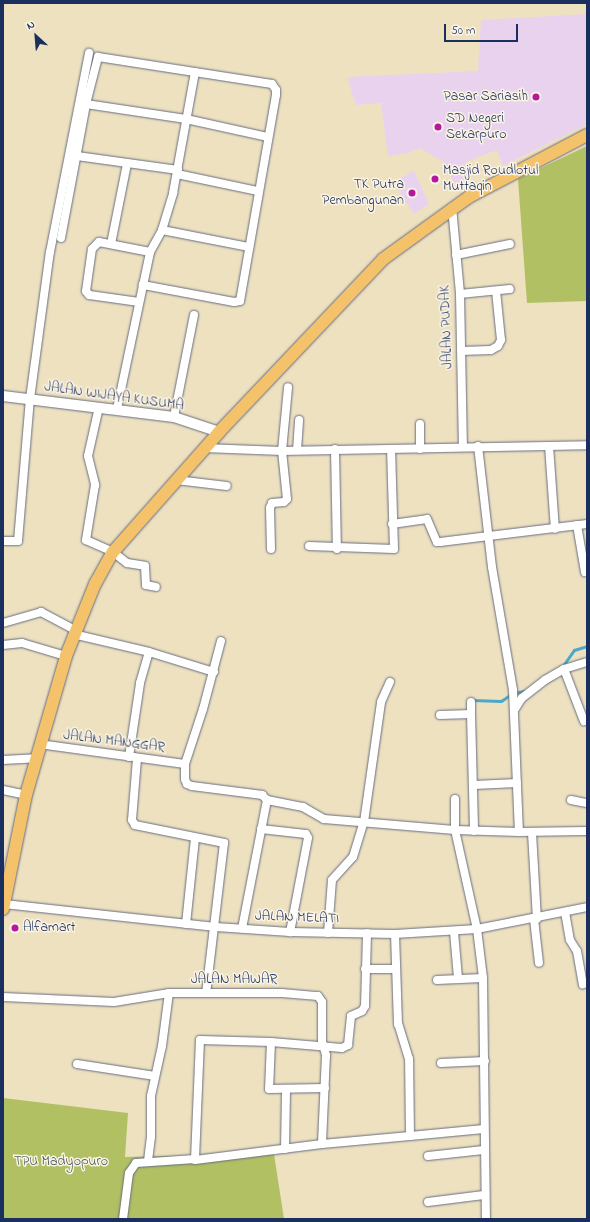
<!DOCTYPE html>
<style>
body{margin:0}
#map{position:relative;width:590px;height:1222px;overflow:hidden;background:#eee1c0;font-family:"Indie Flower",sans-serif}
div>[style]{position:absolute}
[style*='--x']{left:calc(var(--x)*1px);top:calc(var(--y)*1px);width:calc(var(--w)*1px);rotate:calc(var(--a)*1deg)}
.built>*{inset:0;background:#e9d2ee}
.green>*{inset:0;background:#b1c062}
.stream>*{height:3px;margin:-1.5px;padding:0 1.5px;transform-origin:1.5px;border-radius:1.5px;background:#4ba8ca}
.roads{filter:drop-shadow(0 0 1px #656d80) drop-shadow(0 0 1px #656d80)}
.minor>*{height:8px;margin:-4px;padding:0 4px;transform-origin:4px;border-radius:4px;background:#fff}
.tertiary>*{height:10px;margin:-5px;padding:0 5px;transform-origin:5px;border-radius:5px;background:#fff}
.primary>*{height:12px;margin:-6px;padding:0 6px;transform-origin:6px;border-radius:6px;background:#f3c26a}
.dots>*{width:11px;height:11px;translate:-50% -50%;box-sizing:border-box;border:2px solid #fcf5e5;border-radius:50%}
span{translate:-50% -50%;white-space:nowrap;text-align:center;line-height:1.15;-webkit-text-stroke:3px #fcf5e5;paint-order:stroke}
.poi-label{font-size:14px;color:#1b2f5e}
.right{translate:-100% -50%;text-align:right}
.left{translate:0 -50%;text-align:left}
.street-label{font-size:14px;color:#1b2f5e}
.park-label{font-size:14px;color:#485a5f}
.frame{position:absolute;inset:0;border:4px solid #1b2f5e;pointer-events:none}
.north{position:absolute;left:16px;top:16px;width:40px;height:40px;-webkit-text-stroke:3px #fcf5e5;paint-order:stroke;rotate:334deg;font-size:11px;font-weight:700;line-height:16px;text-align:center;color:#1b2f5e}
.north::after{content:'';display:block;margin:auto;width:14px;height:18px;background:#1b2f5e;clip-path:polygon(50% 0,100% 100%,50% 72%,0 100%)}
.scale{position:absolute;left:444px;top:24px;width:74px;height:18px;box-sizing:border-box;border:2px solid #1b2f5e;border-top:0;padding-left:5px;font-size:12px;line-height:14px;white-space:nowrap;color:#1b2f5e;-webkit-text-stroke:3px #fcf5e5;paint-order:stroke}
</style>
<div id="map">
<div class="built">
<i style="clip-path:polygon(587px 14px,587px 124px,503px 166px,497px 150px,465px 162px,469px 179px,456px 188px,445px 163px,420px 148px,408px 153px,388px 156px,381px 103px,356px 105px,347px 77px,478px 71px,481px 20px)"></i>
<i style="clip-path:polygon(414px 171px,429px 204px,414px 214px,393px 182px)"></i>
</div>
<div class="green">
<i style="clip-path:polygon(587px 146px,587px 301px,527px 303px,518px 179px)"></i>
<i style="clip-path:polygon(3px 1098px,128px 1113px,125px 1157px,274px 1154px,284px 1219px,3px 1219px)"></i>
</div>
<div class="stream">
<i style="--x:562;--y:667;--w:21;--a:-55"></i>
<i style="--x:574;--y:650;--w:14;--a:-17"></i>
<i style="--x:472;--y:700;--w:29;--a:2"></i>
<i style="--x:501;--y:701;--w:14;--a:-34"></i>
<i style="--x:513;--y:693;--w:15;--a:-11"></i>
</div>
<div class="roads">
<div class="minor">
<i style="--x:86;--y:104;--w:101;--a:8.5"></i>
<i style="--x:186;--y:119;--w:83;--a:12.5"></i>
<i style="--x:77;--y:156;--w:102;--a:7.9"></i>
<i style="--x:177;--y:174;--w:83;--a:11.9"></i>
<i style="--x:452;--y:207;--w:87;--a:84.7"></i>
<i style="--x:460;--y:294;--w:153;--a:88.9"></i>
<i style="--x:162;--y:230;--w:89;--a:11.1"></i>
<i style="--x:61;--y:238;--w:136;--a:-79.4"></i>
<i style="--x:86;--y:104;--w:49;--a:-75.7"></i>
<i style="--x:98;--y:57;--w:176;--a:8.8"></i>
<i style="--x:272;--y:84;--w:7;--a:56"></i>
<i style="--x:276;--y:90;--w:5;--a:90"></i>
<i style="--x:276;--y:95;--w:209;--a:99.9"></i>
<i style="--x:240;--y:301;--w:6;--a:171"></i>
<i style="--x:234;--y:302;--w:93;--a:-169.4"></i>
<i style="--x:111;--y:244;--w:82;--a:-78.7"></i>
<i style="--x:456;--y:255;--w:55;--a:-11.5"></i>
<i style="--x:460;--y:294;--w:50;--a:-5.7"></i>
<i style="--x:139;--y:302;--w:50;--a:-172"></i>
<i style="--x:89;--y:295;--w:5;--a:-127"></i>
<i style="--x:86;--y:291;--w:42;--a:-81.9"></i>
<i style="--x:92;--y:249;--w:10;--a:-45"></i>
<i style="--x:99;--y:242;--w:52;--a:11.1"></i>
<i style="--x:461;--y:351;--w:30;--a:-2"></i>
<i style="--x:491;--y:350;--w:8;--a:-30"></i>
<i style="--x:498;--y:346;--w:7;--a:-63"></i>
<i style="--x:501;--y:340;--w:49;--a:-95.8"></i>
<i style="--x:99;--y:407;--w:50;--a:102.7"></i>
<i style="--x:88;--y:456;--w:30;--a:76"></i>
<i style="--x:95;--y:485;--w:56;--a:99.3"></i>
<i style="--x:86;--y:540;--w:30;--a:24"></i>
<i style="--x:113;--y:552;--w:18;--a:38"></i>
<i style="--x:127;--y:563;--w:18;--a:9"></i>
<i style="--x:145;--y:566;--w:19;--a:87"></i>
<i style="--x:146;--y:585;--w:10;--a:11"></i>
<i style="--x:117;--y:409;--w:160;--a:-78.1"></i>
<i style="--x:150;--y:252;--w:25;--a:-61"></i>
<i style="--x:162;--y:230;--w:39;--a:-73"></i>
<i style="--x:173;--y:193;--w:123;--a:-79.7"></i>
<i style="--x:174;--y:417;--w:104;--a:-78.9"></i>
<i style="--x:478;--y:446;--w:122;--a:83.4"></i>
<i style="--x:492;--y:567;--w:125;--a:80.3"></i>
<i style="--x:513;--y:690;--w:142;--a:87.6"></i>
<i style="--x:519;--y:832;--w:64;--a:-178.2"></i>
<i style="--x:455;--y:830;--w:101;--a:77.5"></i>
<i style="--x:477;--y:929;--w:49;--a:83"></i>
<i style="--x:483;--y:978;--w:241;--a:89.3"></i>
<i style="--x:549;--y:446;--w:83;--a:85.9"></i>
<i style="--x:204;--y:448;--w:78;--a:2.2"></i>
<i style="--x:282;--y:451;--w:305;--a:-1.1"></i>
<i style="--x:335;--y:449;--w:100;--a:88.9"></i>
<i style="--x:420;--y:449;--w:25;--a:-90"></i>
<i style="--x:297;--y:450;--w:30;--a:-86"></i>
<i style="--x:176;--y:480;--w:51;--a:6.7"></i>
<i style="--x:392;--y:524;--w:35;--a:-8"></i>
<i style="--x:427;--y:519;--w:25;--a:67"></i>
<i style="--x:437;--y:542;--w:3;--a:0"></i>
<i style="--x:440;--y:542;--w:148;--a:-7"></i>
<i style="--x:577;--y:525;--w:48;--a:80.3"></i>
<i style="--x:3;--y:541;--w:15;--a:0"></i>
<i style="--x:18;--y:541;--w:143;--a:-85.2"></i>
<i style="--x:30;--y:399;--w:148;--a:-82.3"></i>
<i style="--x:50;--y:252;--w:203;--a:-78.9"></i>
<i style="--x:309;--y:546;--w:85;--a:2"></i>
<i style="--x:394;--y:549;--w:100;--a:-91.7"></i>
<i style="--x:271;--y:549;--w:41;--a:-91.4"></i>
<i style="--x:270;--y:508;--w:5;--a:-68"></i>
<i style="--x:272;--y:503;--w:12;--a:-5"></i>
<i style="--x:284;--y:502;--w:4;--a:-45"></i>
<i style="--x:287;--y:499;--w:48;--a:-95.9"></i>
<i style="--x:282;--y:451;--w:64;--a:-84.6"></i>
<i style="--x:3;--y:623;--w:40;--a:-16"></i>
<i style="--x:41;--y:612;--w:38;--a:28"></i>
<i style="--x:73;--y:634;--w:78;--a:13.3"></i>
<i style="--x:149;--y:652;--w:68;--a:17.1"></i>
<i style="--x:221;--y:641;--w:70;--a:104.8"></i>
<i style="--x:203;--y:709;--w:58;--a:108.1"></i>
<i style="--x:185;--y:764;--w:15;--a:90"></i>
<i style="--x:185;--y:779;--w:5;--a:68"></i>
<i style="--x:187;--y:784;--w:5;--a:22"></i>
<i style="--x:192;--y:786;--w:71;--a:7.3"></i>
<i style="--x:262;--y:795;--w:7;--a:45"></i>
<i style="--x:267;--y:800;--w:131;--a:101"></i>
<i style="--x:3;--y:645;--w:19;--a:-6"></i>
<i style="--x:22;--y:643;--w:46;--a:16.5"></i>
<i style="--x:564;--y:669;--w:56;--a:69"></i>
<i style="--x:471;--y:702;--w:12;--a:90"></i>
<i style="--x:515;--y:709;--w:13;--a:-58"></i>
<i style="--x:522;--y:698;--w:29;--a:-38"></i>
<i style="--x:545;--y:680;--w:22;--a:-30"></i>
<i style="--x:564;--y:669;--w:24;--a:-17"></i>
<i style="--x:440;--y:715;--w:31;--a:-2"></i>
<i style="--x:471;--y:714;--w:117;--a:88.5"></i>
<i style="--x:39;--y:744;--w:147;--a:7.8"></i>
<i style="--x:129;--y:757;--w:75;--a:-81.5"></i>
<i style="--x:140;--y:683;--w:32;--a:-74"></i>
<i style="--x:137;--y:759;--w:61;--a:94.7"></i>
<i style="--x:132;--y:820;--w:6;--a:59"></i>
<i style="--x:135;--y:825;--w:91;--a:11.4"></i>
<i style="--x:224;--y:843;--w:151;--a:96.8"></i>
<i style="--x:3;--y:760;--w:33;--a:-3"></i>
<i style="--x:474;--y:785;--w:43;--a:-2.7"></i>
<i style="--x:3;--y:790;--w:24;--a:12"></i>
<i style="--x:267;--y:800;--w:37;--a:11"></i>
<i style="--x:303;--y:807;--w:24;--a:30"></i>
<i style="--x:324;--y:819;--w:131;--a:4.8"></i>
<i style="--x:455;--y:830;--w:31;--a:-90"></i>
<i style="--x:571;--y:800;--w:16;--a:11"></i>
<i style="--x:261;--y:829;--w:45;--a:6.3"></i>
<i style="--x:306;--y:834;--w:4;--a:63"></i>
<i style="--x:308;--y:838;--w:96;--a:100.8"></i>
<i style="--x:519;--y:832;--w:68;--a:-0.8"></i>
<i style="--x:532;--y:833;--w:86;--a:86.7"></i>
<i style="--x:4;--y:904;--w:213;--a:6.2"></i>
<i style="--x:216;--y:927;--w:74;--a:3.9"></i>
<i style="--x:290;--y:932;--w:105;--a:1.1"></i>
<i style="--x:395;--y:934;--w:82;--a:-3.5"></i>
<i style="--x:477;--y:929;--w:112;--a:-11.3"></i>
<i style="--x:565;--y:912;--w:28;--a:80"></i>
<i style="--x:570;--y:940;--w:13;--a:58"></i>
<i style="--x:577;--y:951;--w:34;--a:80"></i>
<i style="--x:534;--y:919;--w:44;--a:83.5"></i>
<i style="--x:186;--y:924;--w:85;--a:-84"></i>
<i style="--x:454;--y:932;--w:46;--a:85"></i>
<i style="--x:328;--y:933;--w:53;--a:-85.7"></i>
<i style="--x:332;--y:880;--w:31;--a:-48"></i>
<i style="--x:353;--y:857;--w:37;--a:-73"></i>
<i style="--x:364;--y:822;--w:121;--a:-81.9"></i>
<i style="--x:381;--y:702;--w:22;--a:-66"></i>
<i style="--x:365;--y:969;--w:31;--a:0"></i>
<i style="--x:437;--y:980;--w:46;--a:-2.5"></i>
<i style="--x:3;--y:997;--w:111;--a:2.6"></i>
<i style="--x:114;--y:1002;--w:56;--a:-9.3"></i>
<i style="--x:169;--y:993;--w:113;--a:0"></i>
<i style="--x:282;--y:993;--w:36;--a:5"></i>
<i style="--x:318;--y:996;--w:7;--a:56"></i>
<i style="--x:322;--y:1002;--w:39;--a:90"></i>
<i style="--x:322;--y:1041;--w:15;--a:74"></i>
<i style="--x:326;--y:1055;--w:89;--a:92.6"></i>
<i style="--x:322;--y:1144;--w:88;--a:-5.2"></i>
<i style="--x:410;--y:1136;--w:77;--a:-90.7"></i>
<i style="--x:409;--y:1059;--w:37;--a:-107"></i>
<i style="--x:398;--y:1024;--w:90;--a:-91.9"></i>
<i style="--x:271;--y:1042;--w:47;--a:92.4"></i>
<i style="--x:269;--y:1089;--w:56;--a:-1"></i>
<i style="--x:441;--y:1063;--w:44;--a:-2.6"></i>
<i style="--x:77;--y:1064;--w:79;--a:8.7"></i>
<i style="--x:410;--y:1136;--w:74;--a:-5.4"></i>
<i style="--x:285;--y:1149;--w:60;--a:-89"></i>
<i style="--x:428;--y:1156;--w:56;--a:-6.1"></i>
<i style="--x:195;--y:1160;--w:128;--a:-7.2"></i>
<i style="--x:148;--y:1161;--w:24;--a:-83"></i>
<i style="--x:151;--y:1137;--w:41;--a:-90"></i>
<i style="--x:151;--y:1096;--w:51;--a:-77.6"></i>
<i style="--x:162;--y:1046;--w:53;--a:-82.5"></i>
<i style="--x:428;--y:1202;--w:56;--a:-7.1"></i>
<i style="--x:123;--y:1219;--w:46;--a:-82.6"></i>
<i style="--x:129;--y:1173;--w:12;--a:-55"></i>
<i style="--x:136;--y:1163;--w:59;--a:-3.9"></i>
<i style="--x:195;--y:1159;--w:119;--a:-87.6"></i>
<i style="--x:200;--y:1040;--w:71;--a:1.6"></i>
<i style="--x:271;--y:1042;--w:71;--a:4.8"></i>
<i style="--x:342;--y:1048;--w:7;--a:-27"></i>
<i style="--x:348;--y:1045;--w:29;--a:-84"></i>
<i style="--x:351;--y:1016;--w:12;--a:-24"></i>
<i style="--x:362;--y:1011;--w:6;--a:-59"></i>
<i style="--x:365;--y:1006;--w:73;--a:-88.4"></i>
</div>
<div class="tertiary">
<i style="--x:3;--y:396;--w:172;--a:7"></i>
<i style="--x:174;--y:417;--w:47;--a:18.4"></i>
</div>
<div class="primary">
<i style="--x:3;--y:909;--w:116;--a:-78.6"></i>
<i style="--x:26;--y:795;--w:145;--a:-73.9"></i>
<i style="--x:66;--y:656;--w:78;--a:-68.1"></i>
<i style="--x:95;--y:584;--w:37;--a:-61"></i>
<i style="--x:113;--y:552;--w:160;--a:-48.5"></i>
<i style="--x:219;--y:432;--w:238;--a:-46.5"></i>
<i style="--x:383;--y:259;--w:106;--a:-35.8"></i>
<i style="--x:469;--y:197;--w:133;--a:-27.7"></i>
</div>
</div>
<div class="dots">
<i style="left:536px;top:97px;background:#b5179e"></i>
<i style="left:438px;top:127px;background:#b5179e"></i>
<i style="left:435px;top:179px;background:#b5179e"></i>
<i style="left:412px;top:193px;background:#b5179e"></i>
<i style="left:15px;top:928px;background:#b5179e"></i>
</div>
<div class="poi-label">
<span class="right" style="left:528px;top:97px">Pasar Sariasih</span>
<span class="left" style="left:446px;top:127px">SD Negeri<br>Sekarpuro</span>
<span class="left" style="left:443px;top:179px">Masjid Roudlotul<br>Muttaqin</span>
<span class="right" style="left:404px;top:193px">TK Putra<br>Pembangunan</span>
<span class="left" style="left:23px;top:928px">Alfamart</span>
</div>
<div class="street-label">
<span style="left:447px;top:327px;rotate:-92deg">JALAN PUDAK</span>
<span style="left:114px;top:397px;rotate:8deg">JALAN WIJAYA KUSUMA</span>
<span style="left:114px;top:742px;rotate:7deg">JALAN MANGGAR</span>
<span style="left:297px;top:918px;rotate:2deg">JALAN MELATI</span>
<span style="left:234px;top:980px">JALAN MAWAR</span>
</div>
<div class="park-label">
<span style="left:61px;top:1162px">TPU Madyopuro</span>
</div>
<div class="frame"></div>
<div class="north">N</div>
<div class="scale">50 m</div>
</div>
